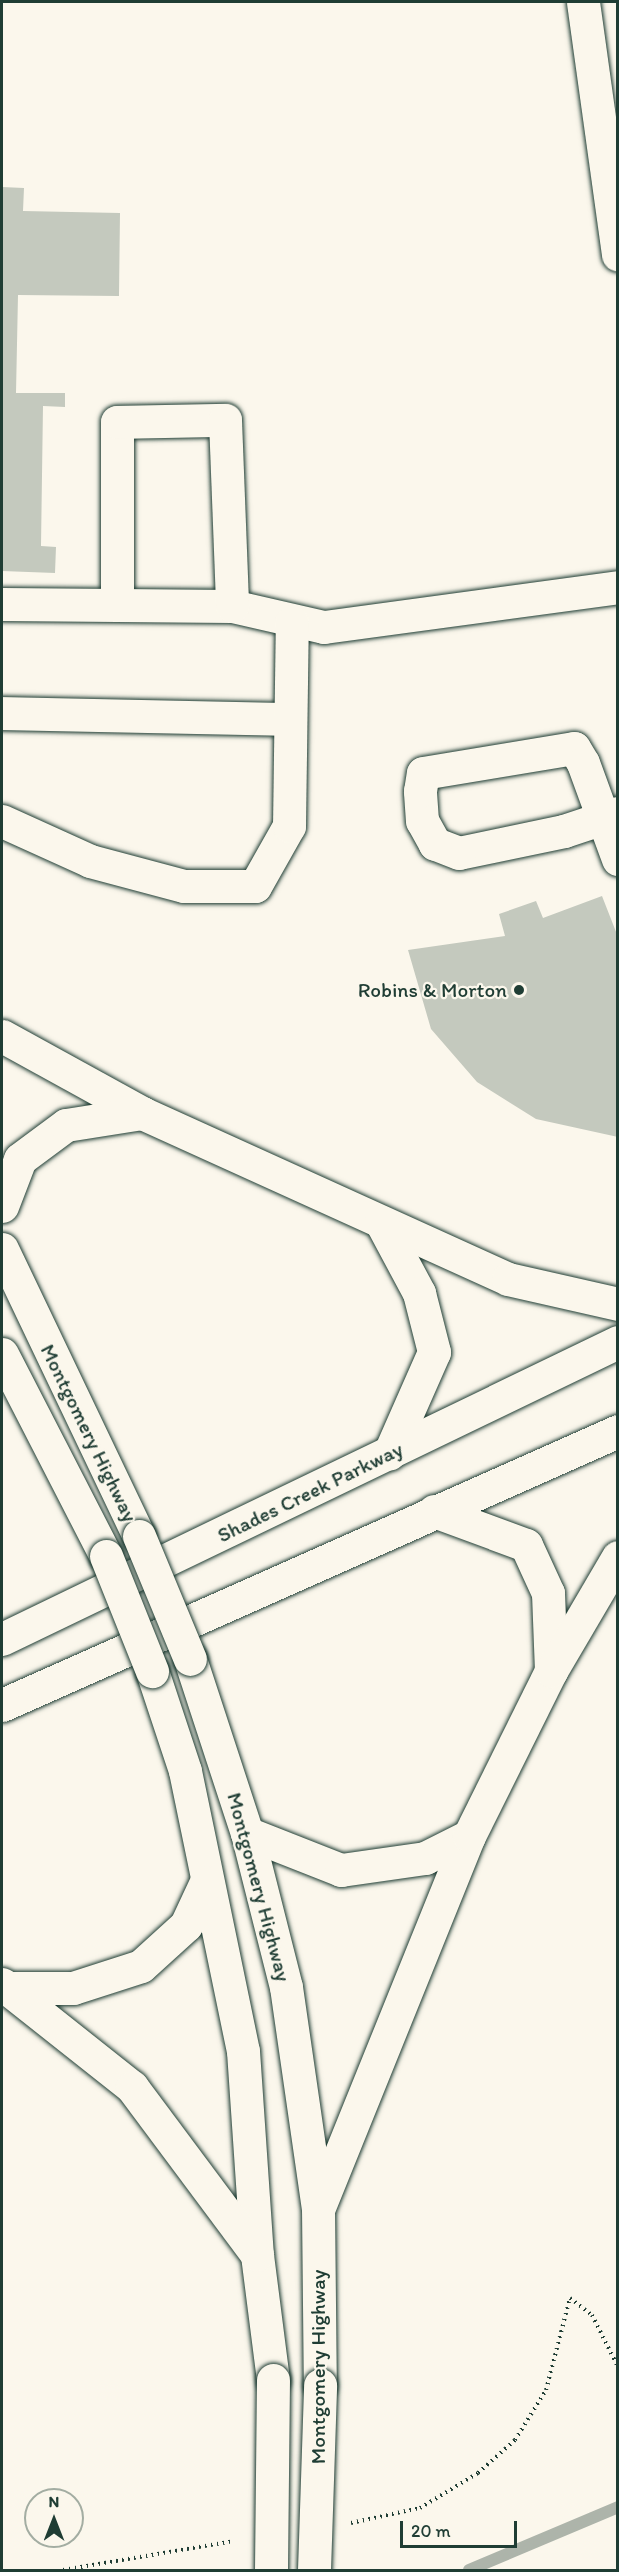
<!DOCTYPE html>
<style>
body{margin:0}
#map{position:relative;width:619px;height:2572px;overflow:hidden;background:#fbf7ec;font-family:Itim,sans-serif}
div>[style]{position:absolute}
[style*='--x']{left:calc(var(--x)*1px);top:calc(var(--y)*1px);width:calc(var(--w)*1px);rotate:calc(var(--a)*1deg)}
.stream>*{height:12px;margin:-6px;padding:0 6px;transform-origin:6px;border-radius:6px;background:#adb4aa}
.building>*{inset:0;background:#c4c9be}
.path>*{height:4px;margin-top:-2px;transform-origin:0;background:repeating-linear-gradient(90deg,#1f3d34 0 1.5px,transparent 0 6px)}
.roads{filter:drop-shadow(0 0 2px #1f3d34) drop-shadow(0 0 2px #1f3d34)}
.minor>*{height:33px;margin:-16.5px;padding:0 16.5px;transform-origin:16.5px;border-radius:16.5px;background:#fbf7ec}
.major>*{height:33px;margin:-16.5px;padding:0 16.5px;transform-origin:16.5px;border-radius:16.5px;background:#fbf7ec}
.bridges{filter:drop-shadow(0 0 2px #1f3d34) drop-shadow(0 0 2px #1f3d34)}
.major-bridge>*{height:33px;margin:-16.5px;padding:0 16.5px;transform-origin:16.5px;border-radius:16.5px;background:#fbf7ec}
.dots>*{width:16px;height:16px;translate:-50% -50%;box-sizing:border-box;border:3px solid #fbf7ec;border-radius:50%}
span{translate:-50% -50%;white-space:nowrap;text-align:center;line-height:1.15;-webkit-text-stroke:4.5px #fbf7ec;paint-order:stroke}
.poi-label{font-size:21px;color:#1f3d34}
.right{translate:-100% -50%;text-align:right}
.street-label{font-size:21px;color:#1f3d34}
.frame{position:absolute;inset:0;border:3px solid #1f3d34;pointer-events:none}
.north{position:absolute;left:24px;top:2488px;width:60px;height:60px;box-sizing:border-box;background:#fbf7ec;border:2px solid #a3ada2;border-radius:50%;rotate:0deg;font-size:16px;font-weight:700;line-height:24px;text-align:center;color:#1f3d34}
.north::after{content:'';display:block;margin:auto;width:21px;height:27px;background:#1f3d34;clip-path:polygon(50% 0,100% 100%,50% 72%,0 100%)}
.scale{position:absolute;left:400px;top:2521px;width:117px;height:27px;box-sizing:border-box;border:3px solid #1f3d34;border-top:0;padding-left:8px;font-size:18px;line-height:21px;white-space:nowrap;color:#1f3d34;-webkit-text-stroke:4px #fbf7ec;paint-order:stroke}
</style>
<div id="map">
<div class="stream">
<i style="--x:469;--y:2570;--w:162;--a:-22.9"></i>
</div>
<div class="building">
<i style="clip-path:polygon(2px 187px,24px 188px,23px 211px,120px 213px,119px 296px,18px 295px,16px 393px,65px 393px,65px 407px,43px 406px,41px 546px,56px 547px,55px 573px,2px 571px)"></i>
<i style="clip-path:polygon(602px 896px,618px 937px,618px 1137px,536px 1119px,477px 1082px,431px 1029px,408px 950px,505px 936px,499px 914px,536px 901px,543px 918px)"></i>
</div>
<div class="path">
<i style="--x:351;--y:2523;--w:71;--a:-12.3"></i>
<i style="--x:420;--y:2508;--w:68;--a:-31.1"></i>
<i style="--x:478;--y:2473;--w:50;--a:-41.7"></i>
<i style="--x:515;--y:2440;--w:59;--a:-58.2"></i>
<i style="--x:546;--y:2390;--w:95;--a:-75.4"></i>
<i style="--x:570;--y:2298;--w:28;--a:38"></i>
<i style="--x:592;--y:2315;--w:58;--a:63.4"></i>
<i style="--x:63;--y:2570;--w:173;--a:-9.6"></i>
</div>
<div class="roads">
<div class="minor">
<i style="--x:583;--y:2;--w:255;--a:82.1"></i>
<i style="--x:2;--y:604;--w:230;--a:0.5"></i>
<i style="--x:232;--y:606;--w:94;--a:12.9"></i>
<i style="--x:324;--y:627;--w:297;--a:-7.7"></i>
<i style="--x:117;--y:604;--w:182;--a:-90"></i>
<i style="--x:117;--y:422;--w:108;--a:-1.1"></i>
<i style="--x:225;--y:420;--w:186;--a:87.8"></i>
<i style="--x:2;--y:713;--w:288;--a:1.2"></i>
<i style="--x:618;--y:813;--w:57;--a:161.6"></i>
<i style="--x:564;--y:831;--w:107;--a:168.2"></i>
<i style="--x:459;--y:853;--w:26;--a:-159"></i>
<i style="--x:435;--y:844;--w:26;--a:-119"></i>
<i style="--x:422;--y:821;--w:30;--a:-94"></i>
<i style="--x:420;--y:791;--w:18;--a:-81"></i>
<i style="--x:423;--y:773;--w:153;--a:-9.4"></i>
<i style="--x:574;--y:748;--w:17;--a:59"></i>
<i style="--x:583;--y:763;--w:59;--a:70"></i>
<i style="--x:603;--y:818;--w:44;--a:69.9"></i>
<i style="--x:2;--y:821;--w:97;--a:24.4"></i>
<i style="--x:90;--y:861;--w:97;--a:14.9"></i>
<i style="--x:184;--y:886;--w:71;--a:0"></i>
<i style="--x:255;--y:886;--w:69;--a:-60.5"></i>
<i style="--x:289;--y:826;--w:204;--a:-89.2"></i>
</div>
<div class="major">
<i style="--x:2;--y:1036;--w:160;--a:28.8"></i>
<i style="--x:142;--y:1113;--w:402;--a:24.4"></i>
<i style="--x:508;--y:1279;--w:113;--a:12.8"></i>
<i style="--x:2;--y:1206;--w:50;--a:-69"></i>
<i style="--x:20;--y:1159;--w:57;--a:-36.5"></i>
<i style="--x:66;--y:1125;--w:77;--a:-9"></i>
<i style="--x:381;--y:1222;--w:81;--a:61.8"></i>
<i style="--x:419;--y:1293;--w:61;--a:75.7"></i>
<i style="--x:434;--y:1352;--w:111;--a:113.8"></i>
<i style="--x:2;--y:1249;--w:318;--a:64.5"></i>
<i style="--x:2;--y:1354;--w:227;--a:62.8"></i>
<i style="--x:434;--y:1511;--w:98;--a:20.3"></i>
<i style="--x:526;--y:1545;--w:53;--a:65.4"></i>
<i style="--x:548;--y:1593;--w:78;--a:87.8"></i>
<i style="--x:2;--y:1639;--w:684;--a:-25.74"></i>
<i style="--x:190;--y:1659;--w:183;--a:71.9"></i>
<i style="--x:247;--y:1833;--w:159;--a:75.8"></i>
<i style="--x:286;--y:1987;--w:223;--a:81.8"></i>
<i style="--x:318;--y:2208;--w:177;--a:89.4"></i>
<i style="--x:152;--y:1671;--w:105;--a:71.7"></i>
<i style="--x:185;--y:1771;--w:286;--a:78.3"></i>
<i style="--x:243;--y:2051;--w:204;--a:86.1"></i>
<i style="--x:257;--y:2255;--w:126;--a:82.7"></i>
<i style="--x:2;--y:1705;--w:674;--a:-23.98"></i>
<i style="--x:247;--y:1833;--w:101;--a:21.5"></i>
<i style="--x:341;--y:1870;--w:85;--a:-8.1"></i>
<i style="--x:425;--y:1858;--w:49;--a:-26.6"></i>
<i style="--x:2;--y:1984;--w:166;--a:38.4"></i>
<i style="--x:132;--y:2087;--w:209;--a:53.3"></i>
<i style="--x:9;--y:1988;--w:64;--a:0"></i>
<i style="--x:73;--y:1988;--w:71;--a:-17.9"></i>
<i style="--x:141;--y:1966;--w:61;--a:-42.3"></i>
<i style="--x:186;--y:1925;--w:47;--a:-65.1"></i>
<i style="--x:319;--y:2207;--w:400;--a:-68"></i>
<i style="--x:469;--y:1836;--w:184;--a:-63.6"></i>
<i style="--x:551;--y:1671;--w:132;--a:-59.6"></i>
</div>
</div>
<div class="bridges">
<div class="major-bridge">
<i style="--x:139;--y:1536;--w:133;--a:67.5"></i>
<i style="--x:106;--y:1556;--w:124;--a:68.2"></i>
<i style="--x:271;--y:2570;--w:190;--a:-89.4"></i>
<i style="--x:314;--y:2570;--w:185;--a:-88.1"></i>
</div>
</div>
<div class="dots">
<i style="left:519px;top:990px;background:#1f3d34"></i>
</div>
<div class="poi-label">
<span class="right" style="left:507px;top:990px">Robins &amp; Morton</span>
</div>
<div class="street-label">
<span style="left:89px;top:1433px;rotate:64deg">Montgomery Highway</span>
<span style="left:310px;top:1492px;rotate:-26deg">Shades Creek Parkway</span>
<span style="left:259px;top:1887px;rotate:75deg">Montgomery Highway</span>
<span style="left:318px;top:2367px;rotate:-90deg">Montgomery Highway</span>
</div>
<div class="frame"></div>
<div class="north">N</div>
<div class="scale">20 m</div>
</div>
